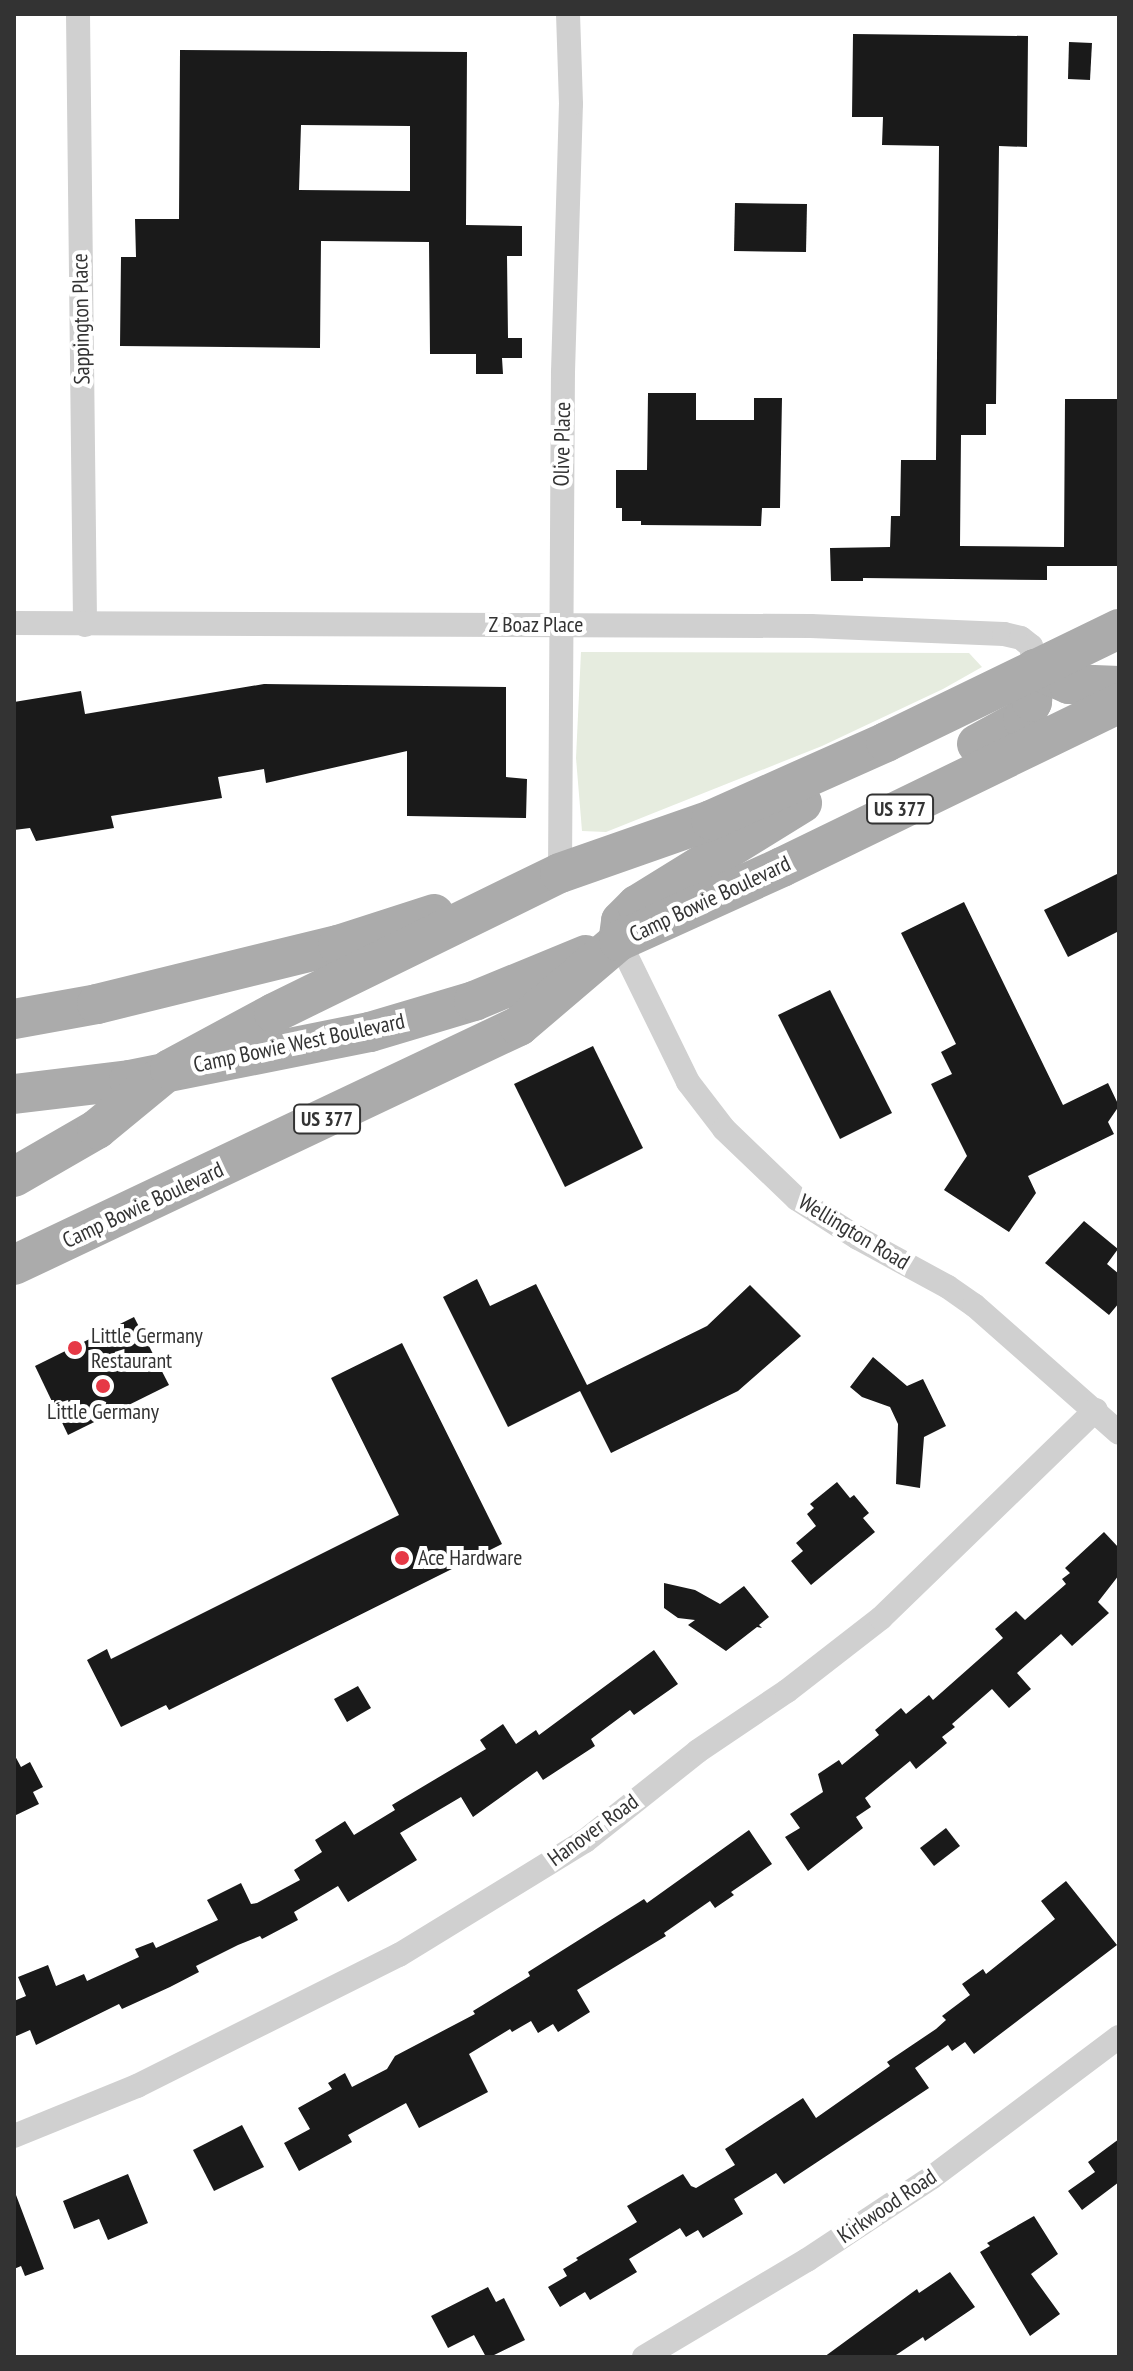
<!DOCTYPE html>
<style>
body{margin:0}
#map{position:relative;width:1133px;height:2371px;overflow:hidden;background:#fff;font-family:"PT Sans Narrow",sans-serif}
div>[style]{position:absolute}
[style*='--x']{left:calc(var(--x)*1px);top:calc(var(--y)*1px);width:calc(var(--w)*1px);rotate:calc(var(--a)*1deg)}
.green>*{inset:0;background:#e6ecdf}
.building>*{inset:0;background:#1a1a1a}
.street>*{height:24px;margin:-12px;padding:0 12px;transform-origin:12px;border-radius:12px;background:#d0d0d0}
.primary>*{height:40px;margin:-20px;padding:0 20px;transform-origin:20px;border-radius:20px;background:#ababab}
.dots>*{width:22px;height:22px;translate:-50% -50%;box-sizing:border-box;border:4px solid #fff;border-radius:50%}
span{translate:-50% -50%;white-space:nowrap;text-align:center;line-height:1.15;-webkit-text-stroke:8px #fff;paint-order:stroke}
.shield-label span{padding:2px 6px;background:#fff;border:2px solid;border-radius:6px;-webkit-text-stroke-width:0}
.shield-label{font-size:20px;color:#333;font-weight:700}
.street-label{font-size:22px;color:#333}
.poi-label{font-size:22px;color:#333}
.left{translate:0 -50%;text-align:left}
.frame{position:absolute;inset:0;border:16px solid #333;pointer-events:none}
</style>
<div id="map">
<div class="green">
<i style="clip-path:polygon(581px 652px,969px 653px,982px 667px,943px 689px,822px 746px,606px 832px,582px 831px,576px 758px)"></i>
</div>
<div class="building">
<i style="clip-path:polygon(853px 34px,1028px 36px,1027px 147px,999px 146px,996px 404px,986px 404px,986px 435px,961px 435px,960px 546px,1064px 547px,1065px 399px,1119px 399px,1119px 566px,1047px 566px,1047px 580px,863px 578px,863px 581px,831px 581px,830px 548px,890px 547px,891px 516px,900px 516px,901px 460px,936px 460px,939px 146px,882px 145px,883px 117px,852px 117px)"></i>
<i style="clip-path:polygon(1069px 42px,1092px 43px,1090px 80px,1068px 79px)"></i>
<i style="clip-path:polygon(evenodd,180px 50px,467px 52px,466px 225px,522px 226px,522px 256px,507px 256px,508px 338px,522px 338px,522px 358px,502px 358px,503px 374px,476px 374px,476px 354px,430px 354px,429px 242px,321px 241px,320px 348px,120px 346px,121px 257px,136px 257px,135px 219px,179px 219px,180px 50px,301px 125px,410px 126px,410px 191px,299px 190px,301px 125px)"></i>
<i style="clip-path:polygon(735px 203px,807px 204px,806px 252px,734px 251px)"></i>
<i style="clip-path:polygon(648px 393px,696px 393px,696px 420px,754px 420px,754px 398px,782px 398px,780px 508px,762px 508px,761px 526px,641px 525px,641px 521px,622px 521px,622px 508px,616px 508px,616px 470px,647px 470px)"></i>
<i style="clip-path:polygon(264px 684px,506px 687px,506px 777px,527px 779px,526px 818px,407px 816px,407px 751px,266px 783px,264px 769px,218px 777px,222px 798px,111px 816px,114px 828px,36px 841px,30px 828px,14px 830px,14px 702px,81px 691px,85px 714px)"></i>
<i style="clip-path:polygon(1119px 873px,1119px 931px,1068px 957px,1044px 910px)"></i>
<i style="clip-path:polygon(964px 902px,1063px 1105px,1108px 1083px,1119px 1106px,1108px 1122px,1114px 1134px,1028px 1176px,1036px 1193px,1009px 1232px,944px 1190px,967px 1156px,931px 1084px,952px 1074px,941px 1052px,956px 1044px,901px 933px)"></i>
<i style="clip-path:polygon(830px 990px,892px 1113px,840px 1139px,778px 1015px)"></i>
<i style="clip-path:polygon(593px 1046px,643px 1148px,565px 1187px,514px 1084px)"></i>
<i style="clip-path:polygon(1084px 1221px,1118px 1249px,1107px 1264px,1119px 1274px,1119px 1303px,1109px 1315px,1045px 1263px)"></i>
<i style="clip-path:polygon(477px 1279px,490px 1306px,536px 1284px,587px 1385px,707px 1326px,750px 1285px,801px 1336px,738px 1391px,611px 1453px,580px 1391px,508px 1427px,443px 1297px)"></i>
<i style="clip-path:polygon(134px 1317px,169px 1385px,68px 1435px,35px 1366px)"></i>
<i style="clip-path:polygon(402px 1343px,502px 1544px,169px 1710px,166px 1705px,121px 1727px,87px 1660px,107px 1649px,111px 1659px,399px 1515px,331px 1378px)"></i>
<i style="clip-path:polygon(873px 1357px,907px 1386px,923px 1379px,946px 1426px,924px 1437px,920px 1488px,896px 1484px,898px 1424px,890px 1407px,862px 1397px,850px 1387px)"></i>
<i style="clip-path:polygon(837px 1482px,850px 1498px,854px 1495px,869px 1513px,863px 1518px,875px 1532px,811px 1585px,791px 1561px,803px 1551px,796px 1543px,816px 1526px,807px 1514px,814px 1508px,810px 1504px)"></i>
<i style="clip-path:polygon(1104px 1532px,1119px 1548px,1119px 1575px,1098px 1602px,1109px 1613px,1072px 1646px,1061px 1634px,1017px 1673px,1031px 1689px,1009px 1708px,992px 1689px,952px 1724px,955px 1727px,942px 1737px,947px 1743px,916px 1769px,910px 1761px,865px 1798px,871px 1807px,856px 1817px,863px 1828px,808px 1871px,785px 1837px,800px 1828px,790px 1814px,823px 1792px,818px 1774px,839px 1760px,842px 1765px,879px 1735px,875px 1730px,901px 1708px,906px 1714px,929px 1695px,933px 1700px,1003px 1638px,995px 1629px,1016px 1611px,1025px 1620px,1066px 1584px,1062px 1579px,1070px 1573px,1065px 1568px)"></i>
<i style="clip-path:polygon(664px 1583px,695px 1590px,720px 1604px,744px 1586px,769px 1617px,759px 1625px,762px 1628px,757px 1627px,726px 1651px,688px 1625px,695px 1620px,678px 1618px,664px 1608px)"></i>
<i style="clip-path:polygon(654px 1650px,678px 1684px,634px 1715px,630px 1710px,591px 1739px,595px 1746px,543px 1780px,537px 1771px,473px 1817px,461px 1797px,400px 1833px,417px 1860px,348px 1902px,338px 1886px,294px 1912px,298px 1920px,262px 1939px,260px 1936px,238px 1945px,196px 1966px,199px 1972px,170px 1987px,122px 2009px,119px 2004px,36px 2045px,30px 2030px,14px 2037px,14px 2001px,26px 1996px,18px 1977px,48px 1965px,56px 1986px,84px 1974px,87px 1981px,139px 1957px,135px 1949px,153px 1942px,156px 1948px,218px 1920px,207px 1900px,241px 1883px,251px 1904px,257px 1903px,300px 1880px,294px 1870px,322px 1852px,315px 1840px,345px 1821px,354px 1835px,395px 1810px,392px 1805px,486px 1749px,480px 1740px,503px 1724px,516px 1744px,536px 1730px,539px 1735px)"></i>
<i style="clip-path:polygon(358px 1686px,371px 1708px,347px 1722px,334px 1699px)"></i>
<i style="clip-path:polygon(14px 1754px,21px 1767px,30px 1762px,43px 1787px,33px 1792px,39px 1804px,14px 1816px)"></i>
<i style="clip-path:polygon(946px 1828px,960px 1846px,934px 1866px,920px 1848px)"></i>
<i style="clip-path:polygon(749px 1830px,772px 1864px,731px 1892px,734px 1895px,715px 1908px,710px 1901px,664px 1933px,666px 1936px,577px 1990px,590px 2012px,558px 2032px,553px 2024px,538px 2033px,531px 2021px,512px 2032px,510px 2029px,469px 2054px,488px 2092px,419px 2128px,406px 2103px,348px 2135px,352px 2142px,299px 2171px,284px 2143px,310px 2129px,298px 2108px,332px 2089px,328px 2083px,345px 2073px,352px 2087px,387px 2069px,395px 2056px,475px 2014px,473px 2011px,530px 1976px,528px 1972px,644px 1899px,647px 1903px)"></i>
<i style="clip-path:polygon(1066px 1881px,1117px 1945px,974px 2054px,965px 2042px,952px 2051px,948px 2045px,915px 2068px,929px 2088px,784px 2184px,776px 2173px,734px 2199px,743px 2214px,703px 2238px,698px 2230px,686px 2237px,680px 2228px,629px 2259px,637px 2272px,590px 2300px,585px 2292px,560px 2307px,548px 2287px,567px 2276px,563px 2269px,578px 2260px,576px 2258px,637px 2222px,627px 2206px,683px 2174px,691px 2186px,696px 2188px,735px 2165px,725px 2149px,803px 2098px,816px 2118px,890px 2066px,887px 2062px,936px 2029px,946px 2020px,942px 2016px,970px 1995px,962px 1984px,983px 1969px,986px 1974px,1055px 1919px,1041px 1901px)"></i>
<i style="clip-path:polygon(242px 2125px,264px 2167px,214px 2191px,193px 2150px)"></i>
<i style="clip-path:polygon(1119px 2139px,1119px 2182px,1082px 2210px,1068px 2191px,1095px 2172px,1088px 2162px)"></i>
<i style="clip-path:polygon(128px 2174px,148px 2223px,108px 2240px,99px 2219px,74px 2229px,63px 2201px)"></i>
<i style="clip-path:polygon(16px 2195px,44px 2269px,25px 2276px,21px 2266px,14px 2269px)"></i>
<i style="clip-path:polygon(1034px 2216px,1058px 2254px,1031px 2274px,1060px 2314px,1030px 2336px,980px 2252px,990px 2246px,987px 2243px)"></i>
<i style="clip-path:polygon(950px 2272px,975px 2307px,925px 2341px,923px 2337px,893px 2357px,824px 2357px,917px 2289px,919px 2293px)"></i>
<i style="clip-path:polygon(488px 2287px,496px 2302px,504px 2298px,525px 2340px,490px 2357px,486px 2357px,474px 2335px,448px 2348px,431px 2316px)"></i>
</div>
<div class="street">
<i style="--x:78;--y:14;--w:611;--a:89.34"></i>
<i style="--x:14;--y:623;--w:797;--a:0.22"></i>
<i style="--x:811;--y:626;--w:193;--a:2.4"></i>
<i style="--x:1004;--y:634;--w:17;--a:13"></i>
<i style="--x:1021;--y:638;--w:13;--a:39"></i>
<i style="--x:1031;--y:646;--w:23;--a:80"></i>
<i style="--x:560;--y:873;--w:501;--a:-89.66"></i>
<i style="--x:563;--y:372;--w:268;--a:-88.3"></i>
<i style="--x:571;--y:104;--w:90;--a:-91.9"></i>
<i style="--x:619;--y:941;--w:157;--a:63.9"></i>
<i style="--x:688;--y:1082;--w:59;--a:52.5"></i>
<i style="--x:724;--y:1129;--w:101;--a:43.8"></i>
<i style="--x:797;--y:1199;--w:72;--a:32.6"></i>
<i style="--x:858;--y:1238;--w:102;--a:28.6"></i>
<i style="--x:948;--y:1287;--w:32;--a:35"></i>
<i style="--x:974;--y:1305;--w:193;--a:41.4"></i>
<i style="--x:14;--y:2136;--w:133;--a:-22.1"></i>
<i style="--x:137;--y:2086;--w:293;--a:-26.6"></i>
<i style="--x:399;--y:1955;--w:218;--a:-31.5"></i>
<i style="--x:585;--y:1841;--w:144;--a:-38.5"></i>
<i style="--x:698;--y:1751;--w:107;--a:-34"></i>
<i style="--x:787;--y:1691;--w:119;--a:-37.8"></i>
<i style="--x:881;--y:1618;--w:299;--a:-44.1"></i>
<i style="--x:644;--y:2357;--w:190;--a:-30.8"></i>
<i style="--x:807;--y:2260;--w:149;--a:-33.5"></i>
<i style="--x:931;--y:2178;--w:235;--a:-36.9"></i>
</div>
<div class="primary">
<i style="--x:977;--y:744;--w:52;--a:-28.5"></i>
<i style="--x:1023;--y:719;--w:19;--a:-62"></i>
<i style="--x:1032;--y:702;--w:33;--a:-85"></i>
<i style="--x:1035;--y:669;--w:37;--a:24"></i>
<i style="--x:1069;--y:684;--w:50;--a:2.3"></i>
<i style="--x:619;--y:936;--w:15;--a:-82"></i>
<i style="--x:621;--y:921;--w:23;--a:-45"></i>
<i style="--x:637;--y:905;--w:194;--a:-31.7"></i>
<i style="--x:14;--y:1019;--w:84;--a:-10.2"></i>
<i style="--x:97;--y:1004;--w:248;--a:-13.8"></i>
<i style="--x:338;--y:945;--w:101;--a:-17.9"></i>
<i style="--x:14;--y:1094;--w:116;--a:-6.9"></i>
<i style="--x:129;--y:1080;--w:246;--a:-11.3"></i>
<i style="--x:370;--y:1032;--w:109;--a:-16.6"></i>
<i style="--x:474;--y:1001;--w:121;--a:-22.3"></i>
<i style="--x:14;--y:1177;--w:96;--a:-30"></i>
<i style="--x:97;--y:1129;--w:94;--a:-39.4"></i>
<i style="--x:170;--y:1069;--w:118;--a:-28.3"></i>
<i style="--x:274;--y:1013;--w:318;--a:-26.1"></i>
<i style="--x:560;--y:873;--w:160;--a:-19.3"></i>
<i style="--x:711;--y:820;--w:192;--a:-24"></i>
<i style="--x:886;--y:742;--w:259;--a:-25.9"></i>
<i style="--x:14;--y:1265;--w:559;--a:-25.33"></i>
<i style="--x:519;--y:1026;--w:131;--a:-40.4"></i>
<i style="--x:619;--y:941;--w:179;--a:-24.4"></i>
<i style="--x:782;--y:867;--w:375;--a:-25.9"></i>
</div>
<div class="dots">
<i style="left:75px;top:1348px;background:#e63946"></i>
<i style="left:103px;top:1386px;background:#e63946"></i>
<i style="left:402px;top:1558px;background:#e63946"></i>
</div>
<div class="shield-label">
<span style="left:900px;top:809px">US 377</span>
<span style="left:327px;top:1119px">US 377</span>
</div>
<div class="street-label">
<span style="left:81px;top:319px;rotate:-91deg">Sappington Place</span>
<span style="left:562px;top:444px;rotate:-89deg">Olive Place</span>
<span style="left:536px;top:625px">Z Boaz Place</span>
<span style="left:710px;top:899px;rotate:-25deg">Camp Bowie Boulevard</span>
<span style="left:299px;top:1043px;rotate:-12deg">Camp Bowie West Boulevard</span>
<span style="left:143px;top:1205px;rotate:-25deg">Camp Bowie Boulevard</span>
<span style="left:854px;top:1232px;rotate:31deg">Wellington Road</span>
<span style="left:593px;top:1830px;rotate:-36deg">Hanover Road</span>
<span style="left:887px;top:2206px;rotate:-34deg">Kirkwood Road</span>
</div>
<div class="poi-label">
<span class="left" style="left:91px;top:1348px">Little Germany<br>Restaurant</span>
<span style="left:103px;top:1412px">Little Germany</span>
<span class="left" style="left:418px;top:1558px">Ace Hardware</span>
</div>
<div class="frame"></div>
</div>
